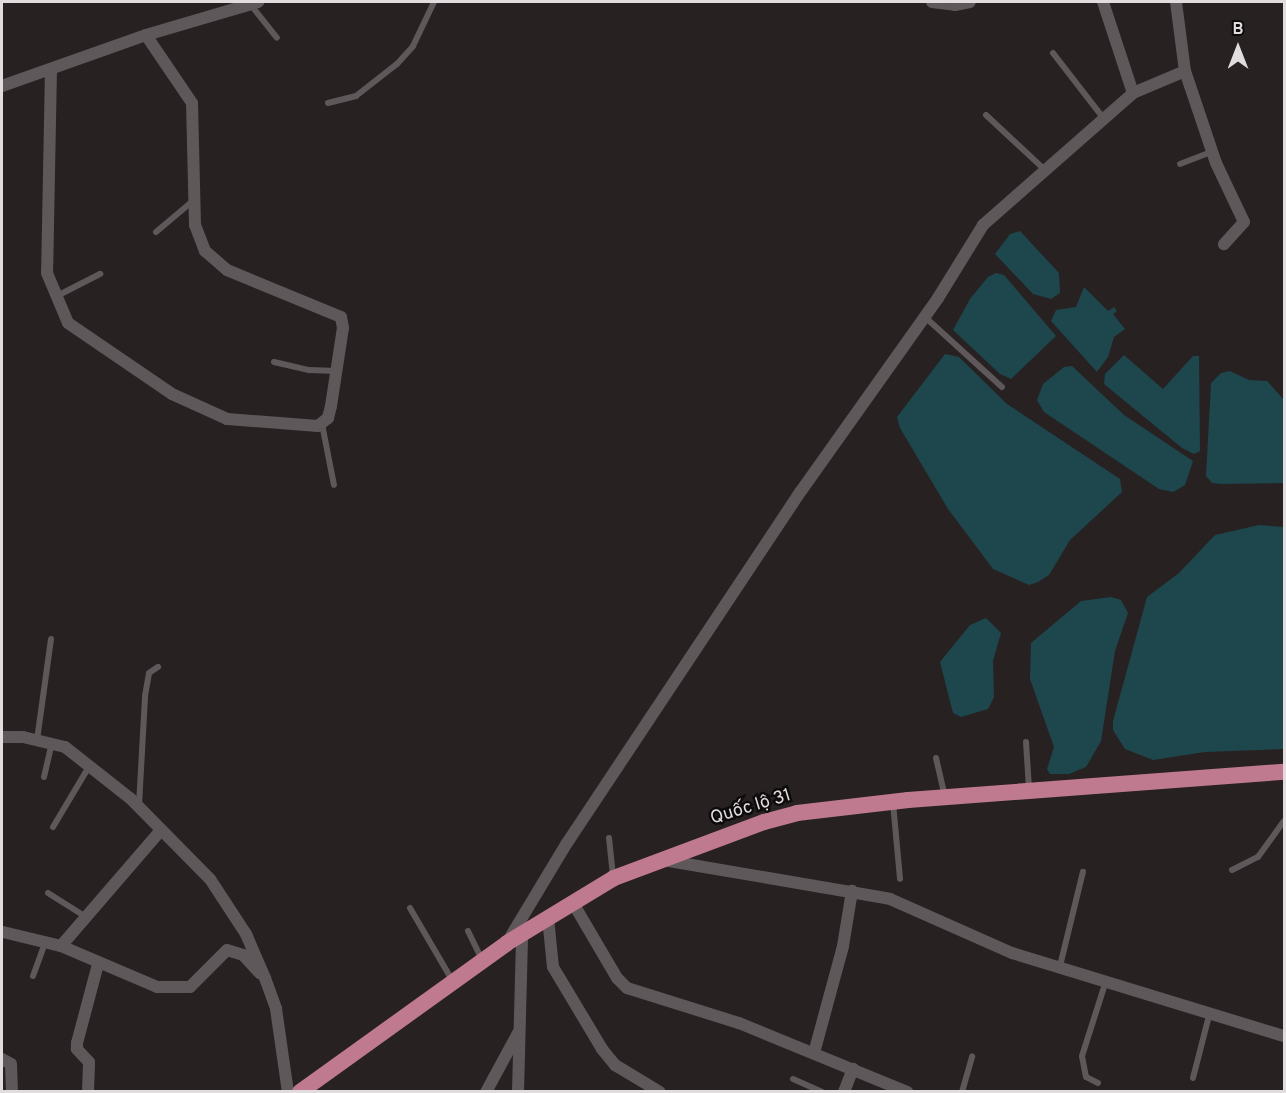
<!DOCTYPE html>
<meta charset="utf-8">
<style>
body{margin:0}
#map{position:relative;width:1286px;height:1093px;overflow:hidden;background:#272122;font-family:Overpass,sans-serif}
div>[style]{position:absolute}
[style*='--x']{left:calc(var(--x)*1px);top:calc(var(--y)*1px);width:calc(var(--w)*1px);rotate:calc(var(--a)*1deg)}
.water>*{inset:0;background:#1d474c}
.service>*{height:6px;margin:-3px;padding:0 3px;transform-origin:3px;border-radius:3px;background:#5f585a}
.minor>*{height:12px;margin:-6px;padding:0 6px;transform-origin:6px;border-radius:6px;background:#5f585a}
.trunk>*{height:16px;margin:-8px;padding:0 8px;transform-origin:8px;border-radius:8px;background:#c07a90}
span{translate:-50% -50%;white-space:nowrap;text-align:center;line-height:1.15;-webkit-text-stroke:5px #0e0b0c;paint-order:stroke}
.street-label{font-size:18px;color:#e1ddde}
.frame{position:absolute;inset:0;border:3px solid #e1ddde;pointer-events:none}
.north{position:absolute;left:1208px;top:18px;width:60px;height:60px;-webkit-text-stroke:4px #0e0b0c;paint-order:stroke;rotate:0deg;font-size:16px;font-weight:700;line-height:24px;text-align:center;color:#e1ddde}
.north::after{content:'';display:block;margin:auto;width:21px;height:27px;background:#e1ddde;clip-path:polygon(50% 0,100% 100%,50% 72%,0 100%)}
</style>
<div id="map">
<div class="water">
<i style="clip-path:polygon(1020px 231px,1059px 273px,1060px 293px,1051px 299px,1033px 294px,995px 254px,1010px 234px)"></i>
<i style="clip-path:polygon(996px 273px,1004px 275px,1056px 336px,1011px 379px,1000px 374px,953px 330px,970px 299px,988px 277px)"></i>
<i style="clip-path:polygon(1084px 287px,1108px 311px,1114px 307px,1117px 311px,1113px 314px,1125px 329px,1114px 337px,1108px 357px,1097px 372px,1051px 321px,1056px 310px,1076px 307px)"></i>
<i style="clip-path:polygon(945px 354px,959px 357px,1007px 404px,1120px 479px,1122px 492px,1070px 540px,1049px 575px,1038px 582px,1029px 585px,993px 569px,948px 509px,900px 428px,897px 417px)"></i>
<i style="clip-path:polygon(1124px 355px,1163px 389px,1193px 356px,1199px 356px,1200px 451px,1194px 454px,1182px 448px,1104px 384px,1105px 374px)"></i>
<i style="clip-path:polygon(1072px 366px,1124px 415px,1193px 461px,1185px 485px,1173px 492px,1159px 489px,1044px 412px,1037px 400px,1043px 384px,1064px 367px)"></i>
<i style="clip-path:polygon(1230px 371px,1249px 380px,1267px 381px,1284px 400px,1284px 483px,1222px 484px,1212px 483px,1206px 476px,1211px 383px,1221px 373px)"></i>
<i style="clip-path:polygon(1259px 525px,1284px 527px,1284px 749px,1205px 752px,1153px 760px,1125px 749px,1113px 730px,1113px 721px,1147px 597px,1179px 573px,1215px 535px)"></i>
<i style="clip-path:polygon(1111px 597px,1121px 600px,1128px 613px,1115px 651px,1101px 741px,1086px 767px,1069px 774px,1050px 774px,1047px 769px,1054px 747px,1030px 679px,1031px 643px,1081px 601px)"></i>
<i style="clip-path:polygon(986px 618px,1001px 633px,993px 661px,994px 697px,988px 709px,961px 717px,953px 713px,940px 662px,970px 625px)"></i>
</div>
<div class="service">
<i style="--x:250;--y:4;--w:43;--a:51.5"></i>
<i style="--x:1053;--y:53;--w:83;--a:52.3"></i>
<i style="--x:328;--y:103;--w:29;--a:-14"></i>
<i style="--x:356;--y:96;--w:52;--a:-38"></i>
<i style="--x:397;--y:64;--w:24;--a:-48"></i>
<i style="--x:413;--y:46;--w:49;--a:-64.5"></i>
<i style="--x:986;--y:115;--w:79;--a:43"></i>
<i style="--x:1180;--y:164;--w:34;--a:-21"></i>
<i style="--x:156;--y:232;--w:50;--a:-40.1"></i>
<i style="--x:55;--y:297;--w:51;--a:-27.1"></i>
<i style="--x:925;--y:317;--w:104;--a:42.3"></i>
<i style="--x:274;--y:362;--w:36;--a:13"></i>
<i style="--x:309;--y:370;--w:27;--a:2"></i>
<i style="--x:322;--y:424;--w:62;--a:78.9"></i>
<i style="--x:37;--y:740;--w:102;--a:-82.1"></i>
<i style="--x:1026;--y:742;--w:47;--a:86.3"></i>
<i style="--x:936;--y:758;--w:39;--a:77"></i>
<i style="--x:44;--y:777;--w:35;--a:-77"></i>
<i style="--x:893;--y:803;--w:76;--a:84.7"></i>
<i style="--x:139;--y:805;--w:109;--a:-86.8"></i>
<i style="--x:145;--y:696;--w:23;--a:-80"></i>
<i style="--x:149;--y:673;--w:11;--a:-34"></i>
<i style="--x:53;--y:827;--w:72;--a:-59.2"></i>
<i style="--x:609;--y:838;--w:38;--a:84"></i>
<i style="--x:1232;--y:870;--w:29;--a:-27"></i>
<i style="--x:1258;--y:857;--w:44;--a:-54.2"></i>
<i style="--x:48;--y:893;--w:45;--a:32.3"></i>
<i style="--x:410;--y:908;--w:83;--a:59.7"></i>
<i style="--x:468;--y:931;--w:32;--a:64"></i>
<i style="--x:1060;--y:966;--w:97;--a:-76.3"></i>
<i style="--x:33;--y:976;--w:35;--a:-70"></i>
<i style="--x:1193;--y:1078;--w:68;--a:-75.6"></i>
<i style="--x:793;--y:1079;--w:32;--a:24"></i>
<i style="--x:1098;--y:1083;--w:13;--a:-153"></i>
<i style="--x:1086;--y:1077;--w:21;--a:-101"></i>
<i style="--x:1082;--y:1056;--w:79;--a:-72.3"></i>
<i style="--x:962;--y:1092;--w:37;--a:-74"></i>
</div>
<div class="minor">
<i style="--x:932;--y:2;--w:23;--a:7"></i>
<i style="--x:955;--y:5;--w:15;--a:-11"></i>
<i style="--x:1103;--y:2;--w:96;--a:71.8"></i>
<i style="--x:1176;--y:2;--w:70;--a:82.6"></i>
<i style="--x:51;--y:69;--w:204;--a:91.1"></i>
<i style="--x:47;--y:273;--w:54;--a:67.2"></i>
<i style="--x:68;--y:323;--w:126;--a:34.3"></i>
<i style="--x:172;--y:394;--w:60;--a:24.4"></i>
<i style="--x:227;--y:419;--w:91;--a:4.4"></i>
<i style="--x:318;--y:426;--w:13;--a:-39"></i>
<i style="--x:328;--y:418;--w:12;--a:-76"></i>
<i style="--x:331;--y:406;--w:79;--a:-81.3"></i>
<i style="--x:343;--y:328;--w:11;--a:-100"></i>
<i style="--x:341;--y:317;--w:123;--a:-157.6"></i>
<i style="--x:227;--y:270;--w:29;--a:-139"></i>
<i style="--x:205;--y:251;--w:28;--a:-111"></i>
<i style="--x:195;--y:225;--w:122;--a:-91.4"></i>
<i style="--x:192;--y:103;--w:82;--a:-124.1"></i>
<i style="--x:2;--y:86;--w:153;--a:-19.5"></i>
<i style="--x:146;--y:35;--w:117;--a:-16.4"></i>
<i style="--x:2;--y:737;--w:21;--a:0"></i>
<i style="--x:23;--y:737;--w:43;--a:13.4"></i>
<i style="--x:65;--y:747;--w:84;--a:38.2"></i>
<i style="--x:131;--y:799;--w:112;--a:45.4"></i>
<i style="--x:210;--y:879;--w:66;--a:56.8"></i>
<i style="--x:246;--y:934;--w:48;--a:66.6"></i>
<i style="--x:265;--y:978;--w:33;--a:70"></i>
<i style="--x:276;--y:1009;--w:84;--a:81.8"></i>
<i style="--x:663;--y:860;--w:230;--a:9.7"></i>
<i style="--x:890;--y:899;--w:133;--a:23.9"></i>
<i style="--x:1012;--y:953;--w:284;--a:17"></i>
<i style="--x:573;--y:903;--w:87;--a:59.6"></i>
<i style="--x:617;--y:978;--w:14;--a:45"></i>
<i style="--x:627;--y:988;--w:117;--a:17.4"></i>
<i style="--x:739;--y:1023;--w:182;--a:22.3"></i>
<i style="--x:548;--y:918;--w:49;--a:84.2"></i>
<i style="--x:553;--y:967;--w:96;--a:59.1"></i>
<i style="--x:602;--y:1049;--w:21;--a:51"></i>
<i style="--x:615;--y:1065;--w:52;--a:31"></i>
<i style="--x:3;--y:932;--w:60;--a:13.6"></i>
<i style="--x:61;--y:946;--w:104;--a:23.1"></i>
<i style="--x:157;--y:987;--w:33;--a:0"></i>
<i style="--x:190;--y:987;--w:52;--a:-45"></i>
<i style="--x:227;--y:950;--w:17;--a:17"></i>
<i style="--x:243;--y:955;--w:25;--a:47"></i>
<i style="--x:508;--y:941;--w:114;--a:-59"></i>
<i style="--x:567;--y:843;--w:423;--a:-56.4"></i>
<i style="--x:801;--y:491;--w:237;--a:-54.6"></i>
<i style="--x:938;--y:298;--w:86;--a:-58.3"></i>
<i style="--x:983;--y:225;--w:200;--a:-41.3"></i>
<i style="--x:1133;--y:93;--w:56;--a:-22.9"></i>
<i style="--x:1185;--y:71;--w:97;--a:71.4"></i>
<i style="--x:1216;--y:163;--w:65;--a:64.6"></i>
<i style="--x:1244;--y:222;--w:30;--a:132"></i>
<i style="--x:61;--y:946;--w:153;--a:-49.2"></i>
<i style="--x:814;--y:1053;--w:111;--a:-74.8"></i>
<i style="--x:843;--y:946;--w:56;--a:-80.7"></i>
<i style="--x:2;--y:1059;--w:10;--a:29"></i>
<i style="--x:11;--y:1064;--w:28;--a:88"></i>
<i style="--x:88;--y:1092;--w:30;--a:-88"></i>
<i style="--x:89;--y:1062;--w:18;--a:-133"></i>
<i style="--x:77;--y:1049;--w:6;--a:-90"></i>
<i style="--x:77;--y:1043;--w:82;--a:-75.1"></i>
<i style="--x:486;--y:1092;--w:67;--a:-61.5"></i>
<i style="--x:518;--y:1092;--w:158;--a:-88.5"></i>
<i style="--x:844;--y:1092;--w:25;--a:-69"></i>
</div>
<div class="trunk">
<i style="--x:300;--y:1092;--w:255;--a:-35.7"></i>
<i style="--x:507;--y:943;--w:125;--a:-31.3"></i>
<i style="--x:614;--y:878;--w:160;--a:-20.5"></i>
<i style="--x:764;--y:822;--w:34;--a:-15"></i>
<i style="--x:797;--y:813;--w:112;--a:-6.7"></i>
<i style="--x:908;--y:800;--w:377;--a:-4.3"></i>
</div>
<div class="street-label">
<span style="left:751px;top:808px;rotate:-17deg">Quốc lộ 31</span>
</div>
<div class="frame"></div>
<div class="north">B</div>
</div>
